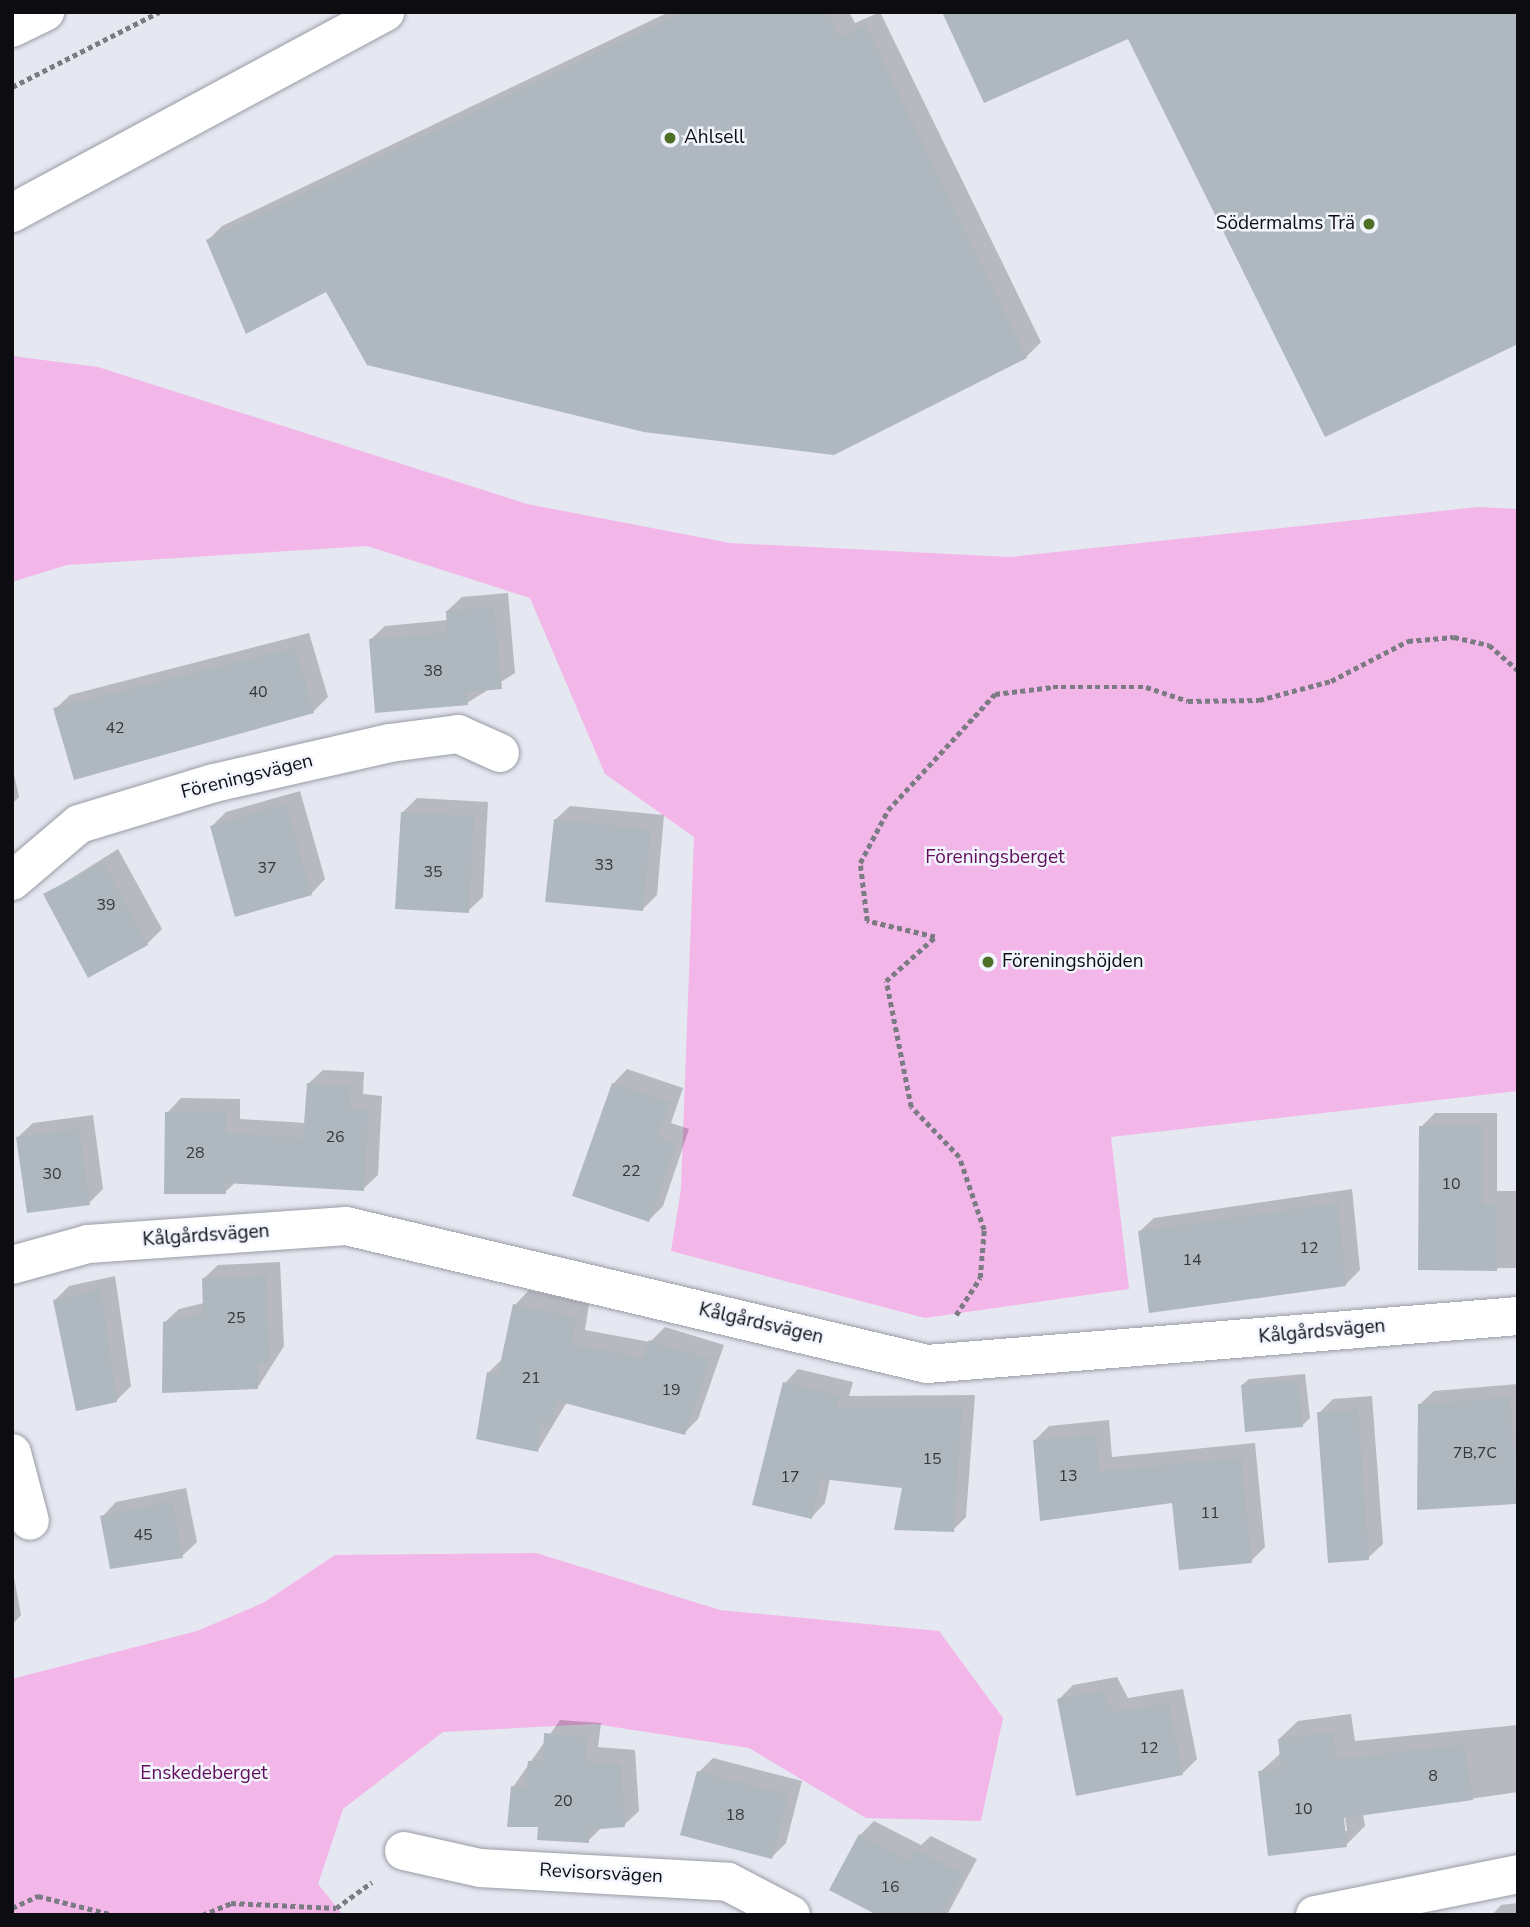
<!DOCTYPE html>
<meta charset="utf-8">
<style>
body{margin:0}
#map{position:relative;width:1530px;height:1927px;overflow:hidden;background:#e5e7f1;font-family:"Nunito Sans",sans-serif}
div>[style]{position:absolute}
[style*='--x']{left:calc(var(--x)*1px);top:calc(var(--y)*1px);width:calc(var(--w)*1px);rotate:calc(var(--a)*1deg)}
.green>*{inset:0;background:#f3b6e8}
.shadow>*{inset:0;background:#0003}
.building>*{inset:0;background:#b0b8bf}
.path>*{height:4.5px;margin-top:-2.25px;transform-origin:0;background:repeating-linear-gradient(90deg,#7b7c83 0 5px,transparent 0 8.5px)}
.roads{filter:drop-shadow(0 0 2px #999ca4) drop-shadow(0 0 2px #999ca4)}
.minor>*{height:38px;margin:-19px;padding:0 19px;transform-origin:19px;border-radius:19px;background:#fff}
.major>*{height:38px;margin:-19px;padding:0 19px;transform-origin:19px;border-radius:19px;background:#fff}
.dots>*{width:19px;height:19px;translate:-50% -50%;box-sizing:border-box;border:4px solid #f2f5fe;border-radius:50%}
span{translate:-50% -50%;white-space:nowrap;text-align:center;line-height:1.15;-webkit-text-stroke:5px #f2f5fe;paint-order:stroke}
.number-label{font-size:16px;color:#36383c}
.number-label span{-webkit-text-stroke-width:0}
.poi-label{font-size:19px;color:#0d0d11}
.left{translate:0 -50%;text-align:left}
.right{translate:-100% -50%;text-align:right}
.street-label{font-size:19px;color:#0d0d11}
.park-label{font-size:19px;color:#620e5a}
.frame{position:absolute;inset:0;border:14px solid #0d0d11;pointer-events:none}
</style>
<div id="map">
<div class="green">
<i style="clip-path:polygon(12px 356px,98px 367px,527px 504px,730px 543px,1010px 557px,1478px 507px,1518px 509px,1518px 1091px,1111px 1137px,1129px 1289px,925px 1318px,671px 1251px,681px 1189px,694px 837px,605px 774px,530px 598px,367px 546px,67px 565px,12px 582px)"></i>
<i style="clip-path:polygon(536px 1553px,720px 1610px,939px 1631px,1003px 1718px,981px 1821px,866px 1818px,749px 1748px,595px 1724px,443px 1732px,343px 1809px,318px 1884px,343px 1915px,12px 1915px,12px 1679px,197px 1631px,263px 1603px,335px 1555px)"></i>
</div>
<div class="shadow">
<i style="clip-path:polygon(669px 12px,849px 12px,855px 23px,880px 12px,1041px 342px,1026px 357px,326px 289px,208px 240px,222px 226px)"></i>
<i style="clip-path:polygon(508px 593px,515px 673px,467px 703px,370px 640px,385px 626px,448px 620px,447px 611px,462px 597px)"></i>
<i style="clip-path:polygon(309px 633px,328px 697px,314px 711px,75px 778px,55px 709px,70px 695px)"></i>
<i style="clip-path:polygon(12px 765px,19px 797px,12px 804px)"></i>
<i style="clip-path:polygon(300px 791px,325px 879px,311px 894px,212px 826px,226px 812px)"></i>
<i style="clip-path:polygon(417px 798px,488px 802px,483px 897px,468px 911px,402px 813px)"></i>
<i style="clip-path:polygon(570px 806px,664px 815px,657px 895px,643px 909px,555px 820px)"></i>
<i style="clip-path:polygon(118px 849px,162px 929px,147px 944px,45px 895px)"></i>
<i style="clip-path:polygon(627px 1069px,683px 1088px,671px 1123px,689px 1129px,663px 1206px,649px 1220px,613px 1084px)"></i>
<i style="clip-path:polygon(323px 1070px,364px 1072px,363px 1094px,382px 1096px,378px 1175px,363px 1189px,236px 1182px,225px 1192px,167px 1113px,181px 1098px,240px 1099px,240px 1119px,306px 1123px,308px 1084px)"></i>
<i style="clip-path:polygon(1435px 1113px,1497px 1113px,1497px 1191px,1518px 1191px,1518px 1268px,1420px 1269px,1421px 1127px)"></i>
<i style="clip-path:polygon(93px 1115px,103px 1189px,89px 1203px,18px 1137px,33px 1123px)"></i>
<i style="clip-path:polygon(1352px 1189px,1360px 1270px,1345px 1285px,1139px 1232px,1154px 1218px)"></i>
<i style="clip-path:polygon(280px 1262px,284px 1346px,258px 1387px,164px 1323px,179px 1309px,204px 1303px,203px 1279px,218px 1265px)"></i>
<i style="clip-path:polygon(115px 1276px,131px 1386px,116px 1401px,55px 1300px,69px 1286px)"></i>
<i style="clip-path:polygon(529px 1290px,589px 1304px,585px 1330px,650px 1342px,665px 1327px,724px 1345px,698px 1419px,684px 1433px,567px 1402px,538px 1450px,488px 1373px,503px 1358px,515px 1305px)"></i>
<i style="clip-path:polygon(798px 1369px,853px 1382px,849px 1396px,975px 1395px,966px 1517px,953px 1530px,904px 1486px,830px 1478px,825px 1503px,812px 1517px,785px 1383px)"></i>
<i style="clip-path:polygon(1305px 1374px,1310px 1418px,1303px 1425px,1242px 1385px,1249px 1379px)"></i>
<i style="clip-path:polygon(1518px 1384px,1518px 1500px,1515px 1503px,1419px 1405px,1434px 1391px)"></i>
<i style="clip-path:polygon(1372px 1396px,1383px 1544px,1368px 1558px,1319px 1413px,1333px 1399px)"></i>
<i style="clip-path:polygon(1109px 1420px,1112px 1457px,1255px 1443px,1265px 1547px,1251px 1561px,1174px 1501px,1042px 1519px,1035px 1440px,1049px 1426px)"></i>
<i style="clip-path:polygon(186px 1488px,197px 1542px,182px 1556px,102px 1517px,116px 1502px)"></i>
<i style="clip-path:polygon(12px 1567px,21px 1615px,12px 1625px)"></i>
<i style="clip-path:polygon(1117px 1677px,1128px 1698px,1183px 1689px,1197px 1759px,1183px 1773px,1059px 1699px,1073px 1685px)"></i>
<i style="clip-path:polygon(evenodd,1351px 1714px,1355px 1741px,1518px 1725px,1518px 1792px,1363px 1814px,1365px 1826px,1346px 1845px,1260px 1772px,1281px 1753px,1279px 1739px,1298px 1721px,1351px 1714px,1344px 1809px,1347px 1831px,1343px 1831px,1344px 1809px)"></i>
<i style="clip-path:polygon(560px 1720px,601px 1723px,598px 1747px,635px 1750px,639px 1811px,624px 1825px,602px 1827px,588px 1841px,540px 1825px,513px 1787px)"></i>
<i style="clip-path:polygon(713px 1758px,802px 1781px,786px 1843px,772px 1857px,699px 1772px)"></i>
<i style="clip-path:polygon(874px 1821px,921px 1845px,931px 1836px,977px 1859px,947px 1915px,881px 1915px,860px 1835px)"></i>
<i style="clip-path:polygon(1518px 1903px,1518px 1915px,1492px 1915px,1501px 1905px)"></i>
</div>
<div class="building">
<i style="clip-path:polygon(682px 12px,827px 12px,840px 37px,865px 24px,1027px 358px,834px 455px,644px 432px,367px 365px,326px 292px,246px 334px,206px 240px)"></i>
<i style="clip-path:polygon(942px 12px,1518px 12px,1518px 344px,1325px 437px,1128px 39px,984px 103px)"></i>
<i style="clip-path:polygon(494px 606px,502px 689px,467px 692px,468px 705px,375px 713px,369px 639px,447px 632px,446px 611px)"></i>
<i style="clip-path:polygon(295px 647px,314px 713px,74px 780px,53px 708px)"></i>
<i style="clip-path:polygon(286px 804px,312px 895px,235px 917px,210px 826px)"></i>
<i style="clip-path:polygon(401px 812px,474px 816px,469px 913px,395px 909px)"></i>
<i style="clip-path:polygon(554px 819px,651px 829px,643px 911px,545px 902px)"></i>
<i style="clip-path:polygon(104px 862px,148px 945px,88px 978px,43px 894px)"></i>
<i style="clip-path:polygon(307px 1083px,351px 1086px,350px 1108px,369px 1110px,364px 1191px,226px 1183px,226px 1194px,164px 1194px,165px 1112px,226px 1112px,226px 1133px,303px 1138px)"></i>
<i style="clip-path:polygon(612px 1083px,670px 1102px,658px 1137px,676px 1143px,649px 1222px,572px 1196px)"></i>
<i style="clip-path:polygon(1419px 1126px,1483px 1126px,1483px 1204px,1497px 1204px,1497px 1271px,1418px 1270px)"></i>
<i style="clip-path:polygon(79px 1128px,90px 1205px,27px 1213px,16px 1137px)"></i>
<i style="clip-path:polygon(1338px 1203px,1346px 1286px,1149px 1313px,1138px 1231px)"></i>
<i style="clip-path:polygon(266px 1275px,270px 1362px,258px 1363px,258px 1389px,162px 1393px,163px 1322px,203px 1314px,202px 1278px)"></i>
<i style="clip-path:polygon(101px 1289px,117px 1402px,76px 1411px,53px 1300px)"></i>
<i style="clip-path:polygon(513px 1304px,576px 1318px,572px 1344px,644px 1358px,649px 1340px,710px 1359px,685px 1435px,557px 1401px,552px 1426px,541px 1422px,538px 1452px,476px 1439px,487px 1372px,498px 1374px)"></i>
<i style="clip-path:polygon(1299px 1380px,1303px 1427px,1245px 1432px,1241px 1385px)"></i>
<i style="clip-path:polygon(783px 1382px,840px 1395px,837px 1408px,962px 1407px,954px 1532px,894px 1530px,902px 1488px,821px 1479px,812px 1519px,752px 1505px)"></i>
<i style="clip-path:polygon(1510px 1397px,1516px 1504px,1417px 1510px,1418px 1404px)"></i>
<i style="clip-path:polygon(1358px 1409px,1369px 1560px,1328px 1563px,1317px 1412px)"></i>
<i style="clip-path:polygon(1096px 1434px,1099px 1471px,1241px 1457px,1252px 1563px,1179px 1570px,1172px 1503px,1040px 1521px,1033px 1440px)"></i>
<i style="clip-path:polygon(172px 1501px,183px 1558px,110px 1569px,100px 1516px)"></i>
<i style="clip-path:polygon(1103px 1690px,1113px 1712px,1169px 1703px,1183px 1775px,1076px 1796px,1057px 1699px)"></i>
<i style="clip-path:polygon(1333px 1732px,1336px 1759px,1464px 1744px,1473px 1800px,1344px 1818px,1347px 1847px,1268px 1856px,1258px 1771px,1281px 1768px,1278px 1739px)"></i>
<i style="clip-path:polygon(544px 1733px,587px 1737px,585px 1761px,621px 1764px,625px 1827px,589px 1830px,589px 1843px,537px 1840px,538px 1827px,507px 1827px,511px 1786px,525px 1788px,528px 1761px,543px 1761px)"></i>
<i style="clip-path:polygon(697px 1771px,789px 1795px,772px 1859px,680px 1835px)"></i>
<i style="clip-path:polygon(859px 1834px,909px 1860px,915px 1849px,964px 1874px,942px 1915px,877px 1915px,829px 1890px)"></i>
</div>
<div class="path">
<i style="--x:12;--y:87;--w:165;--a:-27"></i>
<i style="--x:956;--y:1315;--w:44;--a:-57"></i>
<i style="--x:980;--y:1278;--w:48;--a:-85.2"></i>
<i style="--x:984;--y:1230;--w:77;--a:-108.9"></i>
<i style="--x:959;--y:1157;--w:69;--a:-133.8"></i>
<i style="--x:911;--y:1107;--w:128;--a:-101.2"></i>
<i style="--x:886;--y:981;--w:66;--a:-41.9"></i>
<i style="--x:935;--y:937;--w:70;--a:-166.8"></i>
<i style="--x:867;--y:921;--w:58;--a:-96.9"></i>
<i style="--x:860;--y:863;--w:60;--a:-62.2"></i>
<i style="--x:888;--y:810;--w:158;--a:-47.3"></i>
<i style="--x:995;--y:694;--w:58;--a:-6.9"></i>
<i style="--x:1053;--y:687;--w:93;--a:0"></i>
<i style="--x:1146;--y:687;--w:44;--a:18.4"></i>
<i style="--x:1188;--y:701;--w:71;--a:-0.8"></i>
<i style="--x:1259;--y:700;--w:74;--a:-14.8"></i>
<i style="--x:1331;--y:681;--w:87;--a:-27.5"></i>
<i style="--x:1408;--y:641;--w:46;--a:-5"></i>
<i style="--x:1454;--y:637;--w:36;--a:13"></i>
<i style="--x:1489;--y:645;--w:38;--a:41"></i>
<i style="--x:12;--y:1908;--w:29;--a:-25"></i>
<i style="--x:38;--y:1896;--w:78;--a:14"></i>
<i style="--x:202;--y:1915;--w:31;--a:-22"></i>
<i style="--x:231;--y:1903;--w:105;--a:2.7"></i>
<i style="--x:336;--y:1908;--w:44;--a:-35.8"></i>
</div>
<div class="roads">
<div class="minor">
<i style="--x:12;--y:213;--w:424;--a:-28.3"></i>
<i style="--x:12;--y:881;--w:88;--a:-40.4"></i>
<i style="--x:79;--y:824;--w:141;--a:-16.9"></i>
<i style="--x:214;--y:783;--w:180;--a:-12.8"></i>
<i style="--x:390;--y:743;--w:69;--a:-7.5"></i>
<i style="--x:458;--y:734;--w:46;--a:24.3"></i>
<i style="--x:12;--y:1265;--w:79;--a:-15.4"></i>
<i style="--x:88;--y:1244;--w:259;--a:-4"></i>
<i style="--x:346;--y:1226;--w:597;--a:13.36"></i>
<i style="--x:927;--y:1364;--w:593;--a:-4.64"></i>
<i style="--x:12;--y:1453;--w:70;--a:75.2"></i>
<i style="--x:404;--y:1851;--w:78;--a:12.6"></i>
<i style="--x:480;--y:1868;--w:248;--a:3.2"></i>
<i style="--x:728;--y:1882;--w:71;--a:27.6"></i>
<i style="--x:1315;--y:1915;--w:207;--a:-11.4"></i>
</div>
<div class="major">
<i style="--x:12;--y:28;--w:37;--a:-26"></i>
</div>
</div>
<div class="dots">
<i style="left:670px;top:138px;background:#4d6f26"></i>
<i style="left:1369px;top:224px;background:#4d6f26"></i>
<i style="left:988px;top:962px;background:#4d6f26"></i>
</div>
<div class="number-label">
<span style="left:433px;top:671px">38</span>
<span style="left:258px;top:692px">40</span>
<span style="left:115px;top:728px">42</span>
<span style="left:604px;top:865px">33</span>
<span style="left:267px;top:868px">37</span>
<span style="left:433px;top:872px">35</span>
<span style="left:106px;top:905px">39</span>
<span style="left:335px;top:1137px">26</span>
<span style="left:195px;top:1153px">28</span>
<span style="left:631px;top:1171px">22</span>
<span style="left:52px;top:1174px">30</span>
<span style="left:1451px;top:1184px">10</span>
<span style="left:1309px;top:1248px">12</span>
<span style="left:1192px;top:1260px">14</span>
<span style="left:236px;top:1318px">25</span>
<span style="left:531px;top:1378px">21</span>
<span style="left:671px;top:1390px">19</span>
<span style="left:1475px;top:1453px">7B,7C</span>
<span style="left:932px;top:1459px">15</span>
<span style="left:1068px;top:1476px">13</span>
<span style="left:790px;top:1477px">17</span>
<span style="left:1210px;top:1513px">11</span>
<span style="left:143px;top:1535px">45</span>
<span style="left:1149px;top:1748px">12</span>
<span style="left:1433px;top:1776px">8</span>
<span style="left:563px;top:1801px">20</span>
<span style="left:1303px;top:1809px">10</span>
<span style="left:735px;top:1815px">18</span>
<span style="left:890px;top:1887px">16</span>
</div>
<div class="poi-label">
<span class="left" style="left:684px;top:138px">Ahlsell</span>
<span class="right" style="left:1355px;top:224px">Södermalms Trä</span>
<span class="left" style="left:1002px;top:962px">Föreningshöjden</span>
</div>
<div class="street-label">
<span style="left:247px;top:777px;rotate:-14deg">Föreningsvägen</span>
<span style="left:206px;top:1236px;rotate:-4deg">Kålgårdsvägen</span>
<span style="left:761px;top:1324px;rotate:13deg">Kålgårdsvägen</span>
<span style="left:1322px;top:1332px;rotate:-5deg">Kålgårdsvägen</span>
<span style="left:601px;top:1874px;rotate:3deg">Revisorsvägen</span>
</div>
<div class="park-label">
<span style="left:995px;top:858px">Föreningsberget</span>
<span style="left:204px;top:1774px">Enskedeberget</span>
</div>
<div class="frame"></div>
</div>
